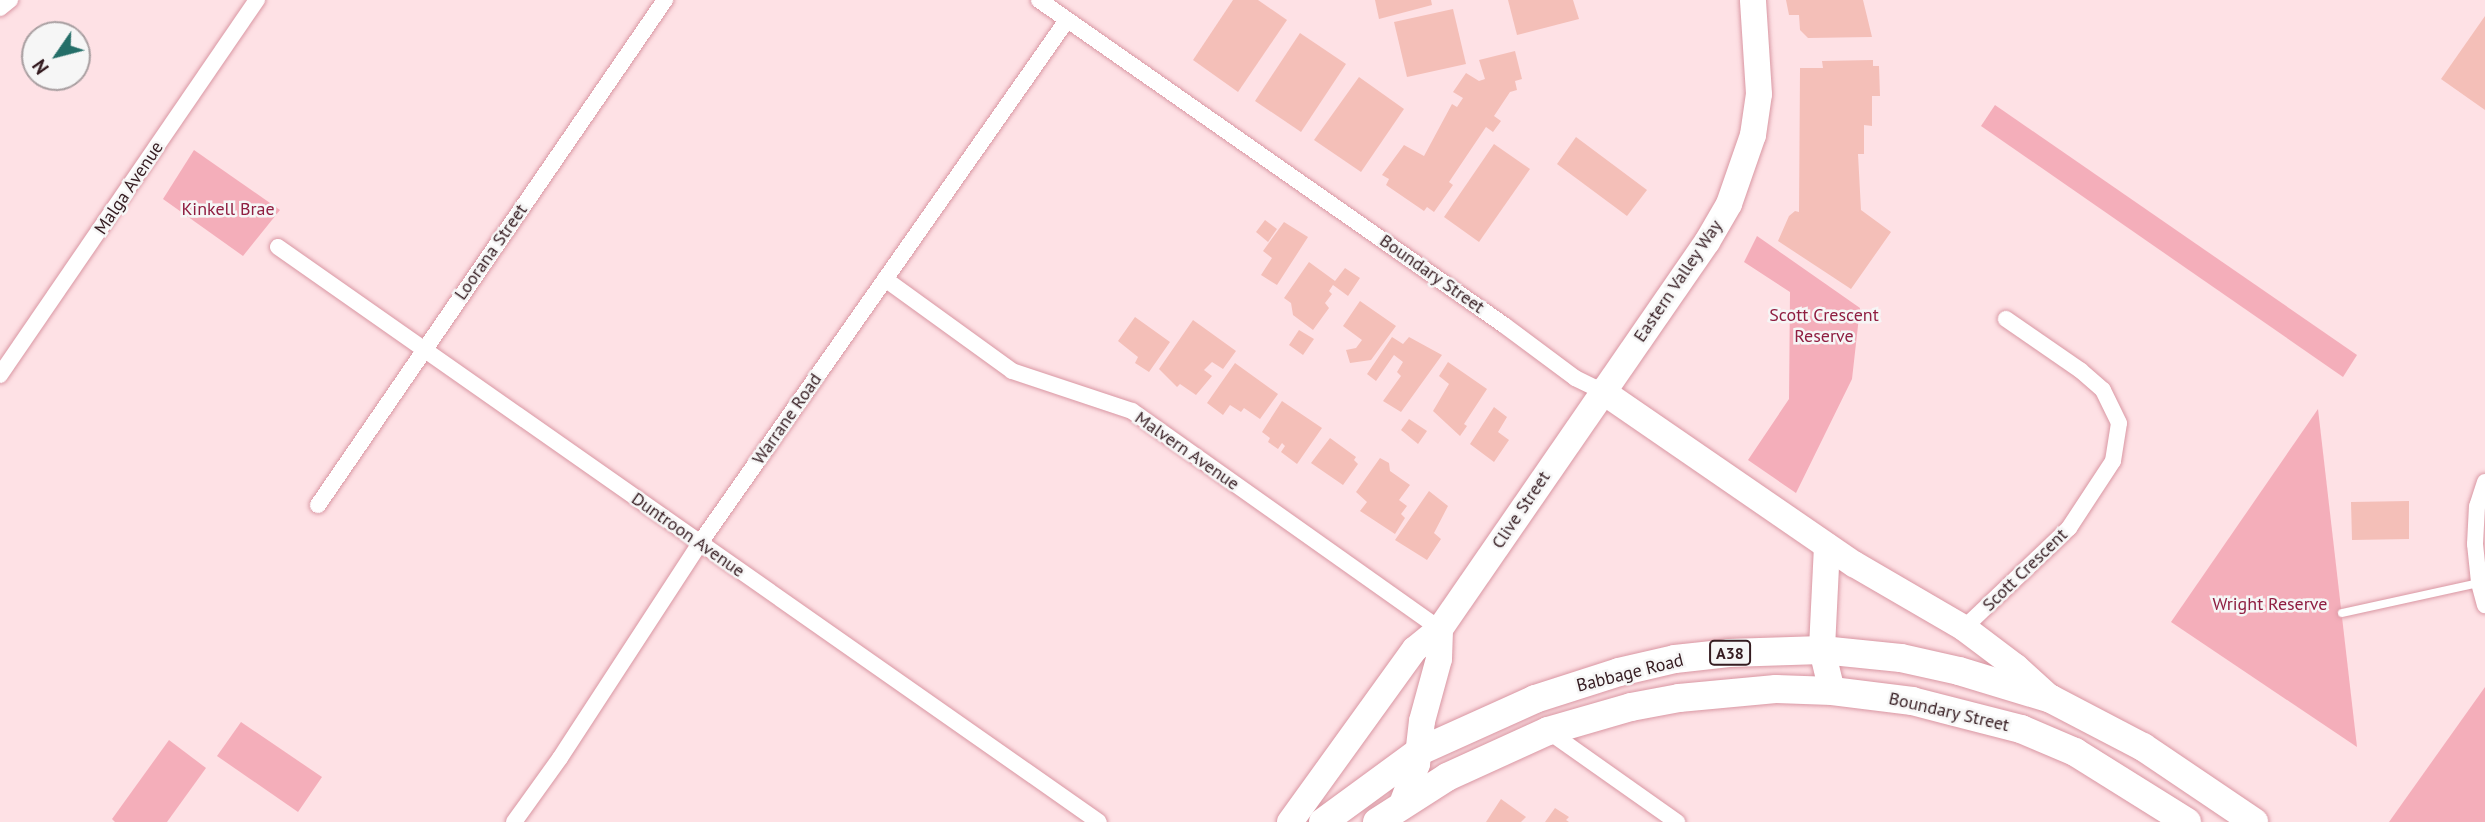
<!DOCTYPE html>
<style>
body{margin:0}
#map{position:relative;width:2485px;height:822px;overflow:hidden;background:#fee1e5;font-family:"PT Sans",sans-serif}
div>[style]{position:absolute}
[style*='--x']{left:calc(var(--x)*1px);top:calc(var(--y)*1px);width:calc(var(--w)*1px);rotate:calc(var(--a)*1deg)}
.green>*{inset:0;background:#f4aeba}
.building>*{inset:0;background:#f4bfb8}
.roads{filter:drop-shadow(0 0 2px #d997a3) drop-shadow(0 0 2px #d997a3)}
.service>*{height:8px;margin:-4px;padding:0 4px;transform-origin:4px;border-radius:4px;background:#fff}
.minor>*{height:16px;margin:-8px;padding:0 8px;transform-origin:8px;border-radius:8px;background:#fff}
.primary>*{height:26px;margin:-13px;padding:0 13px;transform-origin:13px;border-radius:13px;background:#fff}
.trunk>*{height:28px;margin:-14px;padding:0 14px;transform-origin:14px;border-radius:14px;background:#fff}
span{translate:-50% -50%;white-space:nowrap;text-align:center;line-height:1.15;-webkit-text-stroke:5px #f6f6f6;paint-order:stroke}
.shield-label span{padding:2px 5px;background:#f6f6f6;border:2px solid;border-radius:5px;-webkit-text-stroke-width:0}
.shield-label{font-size:16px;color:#351c21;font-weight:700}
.street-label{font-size:18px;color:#351c21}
.park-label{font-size:18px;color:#8f1e41}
.north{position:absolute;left:21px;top:21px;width:70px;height:70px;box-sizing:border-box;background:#f6f6f6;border:2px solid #a99fa1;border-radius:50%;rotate:235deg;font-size:19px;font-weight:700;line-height:28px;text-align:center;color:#351c21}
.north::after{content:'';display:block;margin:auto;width:24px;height:32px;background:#246e68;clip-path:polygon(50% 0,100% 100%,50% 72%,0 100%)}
</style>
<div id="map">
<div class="green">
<i style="clip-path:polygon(1995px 105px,2357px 355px,2343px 377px,1981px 126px)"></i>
<i style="clip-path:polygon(194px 150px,280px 210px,243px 256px,163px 199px)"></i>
<i style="clip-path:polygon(1757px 236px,1860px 308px,1852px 379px,1796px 493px,1748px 460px,1789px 399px,1790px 292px,1744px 262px)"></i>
<i style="clip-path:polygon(2318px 409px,2357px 747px,2171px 622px)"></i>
<i style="clip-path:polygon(2485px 687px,2485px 822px,2389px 822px)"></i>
<i style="clip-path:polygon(241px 722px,322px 777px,298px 812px,217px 756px)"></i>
<i style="clip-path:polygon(169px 740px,206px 768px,167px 822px,115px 822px,112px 819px)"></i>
</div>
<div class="building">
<i style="clip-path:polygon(1233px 0,1258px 0,1287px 20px,1238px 92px,1193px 60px)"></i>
<i style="clip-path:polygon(1375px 0,1431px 0,1432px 5px,1379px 19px)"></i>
<i style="clip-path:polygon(1508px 0,1573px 0,1579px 19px,1517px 35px)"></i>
<i style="clip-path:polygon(1786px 0,1863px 0,1872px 37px,1808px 38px,1800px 30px,1799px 15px,1789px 15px)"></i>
<i style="clip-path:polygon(1453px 9px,1466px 64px,1407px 77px,1394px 22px)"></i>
<i style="clip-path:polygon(2485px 16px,2485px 110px,2441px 79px)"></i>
<i style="clip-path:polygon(1300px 33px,1346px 64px,1301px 132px,1255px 101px)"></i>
<i style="clip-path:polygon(1515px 51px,1522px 79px,1515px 81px,1517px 90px,1510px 92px,1494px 116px,1501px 121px,1493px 132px,1486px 127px,1449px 182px,1453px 185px,1434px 212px,1427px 207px,1424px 211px,1386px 185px,1389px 179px,1382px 175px,1404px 145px,1424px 156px,1452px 104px,1457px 107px,1463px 98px,1453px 92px,1466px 73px,1479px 81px,1485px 79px,1479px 60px)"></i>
<i style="clip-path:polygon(1873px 60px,1873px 66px,1879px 66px,1880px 96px,1872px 96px,1872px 126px,1864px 125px,1864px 154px,1858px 154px,1861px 210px,1891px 232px,1851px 289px,1778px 241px,1789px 216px,1795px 211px,1799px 212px,1800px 68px,1823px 68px,1822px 61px)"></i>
<i style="clip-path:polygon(1359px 77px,1404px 109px,1361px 172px,1314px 140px)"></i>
<i style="clip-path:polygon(1576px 137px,1647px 190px,1627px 216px,1557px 164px)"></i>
<i style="clip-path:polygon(1494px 144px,1530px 169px,1479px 242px,1444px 217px)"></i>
<i style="clip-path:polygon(1265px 220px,1277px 229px,1268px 242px,1256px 232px)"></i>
<i style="clip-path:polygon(1284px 222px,1308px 237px,1277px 285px,1261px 275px,1272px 258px,1263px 251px)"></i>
<i style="clip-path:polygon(1309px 262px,1335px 281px,1345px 268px,1360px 278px,1348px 296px,1333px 285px,1329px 291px,1332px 294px,1325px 303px,1329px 308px,1313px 330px,1293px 315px,1291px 303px,1284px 298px)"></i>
<i style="clip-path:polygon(1360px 301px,1396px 326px,1371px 360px,1350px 363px,1346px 350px,1356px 348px,1362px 340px,1343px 326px)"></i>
<i style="clip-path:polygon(1135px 317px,1170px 342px,1149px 372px,1135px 363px,1138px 357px,1118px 341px)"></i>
<i style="clip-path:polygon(1193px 320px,1236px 351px,1223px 369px,1212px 362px,1204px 370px,1212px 376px,1196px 395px,1180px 384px,1177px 387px,1159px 369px)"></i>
<i style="clip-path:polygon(1299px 330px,1314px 339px,1303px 355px,1289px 345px)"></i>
<i style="clip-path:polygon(1392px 337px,1403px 344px,1409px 337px,1442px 355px,1401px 412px,1383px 401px,1401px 376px,1397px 372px,1403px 362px,1394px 355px,1376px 381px,1367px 374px)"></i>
<i style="clip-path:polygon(1448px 362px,1487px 389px,1464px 424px,1467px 426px,1460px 436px,1433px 411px,1449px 384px,1439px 376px)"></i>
<i style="clip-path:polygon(1235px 363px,1278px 394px,1260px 419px,1244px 408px,1241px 412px,1230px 405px,1223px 415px,1207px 403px)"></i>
<i style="clip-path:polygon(1282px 401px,1322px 428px,1297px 464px,1281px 452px,1285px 446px,1282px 443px,1278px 449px,1268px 442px,1270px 438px,1262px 432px)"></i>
<i style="clip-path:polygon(1494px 407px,1507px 417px,1498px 432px,1509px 440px,1494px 462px,1470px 444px)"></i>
<i style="clip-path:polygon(1409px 419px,1427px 431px,1418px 444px,1401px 430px)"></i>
<i style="clip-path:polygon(1330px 438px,1356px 457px,1354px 460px,1358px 464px,1343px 485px,1311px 463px)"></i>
<i style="clip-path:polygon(1380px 458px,1389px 463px,1390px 471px,1410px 485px,1399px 500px,1407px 506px,1401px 514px,1405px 518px,1395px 534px,1360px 511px,1367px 502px,1356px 492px)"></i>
<i style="clip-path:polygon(1429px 491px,1448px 506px,1434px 533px,1441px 539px,1427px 560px,1395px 540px)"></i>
<i style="clip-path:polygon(2409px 501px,2409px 539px,2352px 540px,2351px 502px)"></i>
<i style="clip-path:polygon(1501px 799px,1526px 817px,1521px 822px,1486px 822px)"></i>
<i style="clip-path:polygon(1555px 808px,1569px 817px,1566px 820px,1569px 822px,1545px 822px)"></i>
</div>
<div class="roads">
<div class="service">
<i style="--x:2342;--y:613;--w:140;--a:-12.4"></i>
</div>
<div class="minor">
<i style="--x:1039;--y:0;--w:567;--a:34.95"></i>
<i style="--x:1504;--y:325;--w:89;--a:36.7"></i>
<i style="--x:1575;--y:378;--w:30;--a:26"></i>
<i style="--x:0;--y:8;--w:13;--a:-39"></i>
<i style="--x:278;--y:247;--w:1002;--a:35.01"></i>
<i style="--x:885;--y:279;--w:157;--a:35.9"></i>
<i style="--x:1012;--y:371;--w:126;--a:18.4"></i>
<i style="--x:1132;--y:411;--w:377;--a:35.3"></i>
<i style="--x:0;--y:375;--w:455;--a:-55.6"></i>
<i style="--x:2485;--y:482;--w:25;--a:108"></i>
<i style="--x:2477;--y:506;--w:38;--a:93"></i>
<i style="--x:2475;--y:544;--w:39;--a:84"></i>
<i style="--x:2479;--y:583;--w:23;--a:75"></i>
<i style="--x:318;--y:505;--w:613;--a:-55.51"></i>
<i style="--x:1964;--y:628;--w:145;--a:-43.6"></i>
<i style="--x:2069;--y:528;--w:80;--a:-56.7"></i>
<i style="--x:2113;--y:461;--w:38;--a:-81"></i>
<i style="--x:2119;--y:423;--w:37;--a:-116"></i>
<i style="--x:2103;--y:390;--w:30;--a:-139"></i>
<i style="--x:2080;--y:370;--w:90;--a:-145.4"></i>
<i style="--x:1548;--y:731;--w:158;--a:35.2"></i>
<i style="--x:514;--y:822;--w:79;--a:-54.3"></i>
<i style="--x:560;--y:758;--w:257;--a:-56.9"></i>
<i style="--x:700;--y:543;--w:639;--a:-54.94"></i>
</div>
<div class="primary">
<i style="--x:1602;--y:391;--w:306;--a:34.5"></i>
<i style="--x:1854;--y:564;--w:127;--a:30.2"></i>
<i style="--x:1964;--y:628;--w:65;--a:36.9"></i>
<i style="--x:2016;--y:667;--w:47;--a:42.4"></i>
<i style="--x:1827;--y:546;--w:104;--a:92.8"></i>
<i style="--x:1822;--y:650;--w:42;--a:76.3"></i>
<i style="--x:1402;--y:804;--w:43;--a:-69.4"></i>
<i style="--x:1417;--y:764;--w:43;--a:-83.4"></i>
<i style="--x:1422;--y:721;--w:64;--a:-74.7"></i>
<i style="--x:1439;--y:659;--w:30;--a:-88"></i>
<i style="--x:1290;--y:822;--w:213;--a:-54.2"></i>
<i style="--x:1415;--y:649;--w:32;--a:-39"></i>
<i style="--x:1440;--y:629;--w:470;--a:-55.4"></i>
<i style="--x:1707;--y:242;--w:44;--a:-59.9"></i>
<i style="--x:1729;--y:204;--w:73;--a:-70.8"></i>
<i style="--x:1753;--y:135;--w:41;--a:-81.7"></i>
<i style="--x:1759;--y:94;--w:94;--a:-93.7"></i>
</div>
<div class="trunk">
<i style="--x:1323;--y:822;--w:120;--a:-36.2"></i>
<i style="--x:1420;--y:751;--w:126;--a:-24.3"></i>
<i style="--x:1535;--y:699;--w:88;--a:-17.8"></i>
<i style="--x:1619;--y:672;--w:57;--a:-13.1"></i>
<i style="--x:1675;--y:659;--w:54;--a:-6.3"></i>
<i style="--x:1729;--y:653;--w:93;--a:-1.8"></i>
<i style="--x:1822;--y:650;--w:79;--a:5.8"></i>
<i style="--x:1901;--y:658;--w:59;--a:12.6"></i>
<i style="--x:1959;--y:671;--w:96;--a:16.9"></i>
<i style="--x:2051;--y:699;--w:104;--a:27.6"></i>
<i style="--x:2143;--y:747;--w:134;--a:34"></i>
<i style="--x:1377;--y:822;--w:83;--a:-32.7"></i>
<i style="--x:1447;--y:777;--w:111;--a:-24.5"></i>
<i style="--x:1548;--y:731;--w:86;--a:-16.1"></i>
<i style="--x:1631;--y:707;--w:49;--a:-10.6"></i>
<i style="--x:1679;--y:698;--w:97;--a:-5.3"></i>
<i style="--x:1776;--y:689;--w:56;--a:2"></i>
<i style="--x:1832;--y:691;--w:81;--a:7.1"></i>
<i style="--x:1912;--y:701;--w:113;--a:14.4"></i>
<i style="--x:2021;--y:729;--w:59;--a:23.1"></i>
<i style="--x:2075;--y:752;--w:132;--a:32"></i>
</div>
</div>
<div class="shield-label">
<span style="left:1730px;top:653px">A38</span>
</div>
<div class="street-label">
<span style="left:129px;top:188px;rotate:-56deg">Malga Avenue</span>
<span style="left:491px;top:252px;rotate:-55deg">Loorana Street</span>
<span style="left:1432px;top:274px;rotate:35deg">Boundary Street</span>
<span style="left:1678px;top:281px;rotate:-56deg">Eastern Valley Way</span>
<span style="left:787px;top:419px;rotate:-55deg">Warrane Road</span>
<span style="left:1187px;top:451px;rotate:35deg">Malvern Avenue</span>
<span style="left:1521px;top:510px;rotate:-56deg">Clive Street</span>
<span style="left:688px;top:535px;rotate:35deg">Duntroon Avenue</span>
<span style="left:2025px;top:570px;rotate:-44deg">Scott Crescent</span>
<span style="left:1630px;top:673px;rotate:-14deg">Babbage Road</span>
<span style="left:1949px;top:712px;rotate:13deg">Boundary Street</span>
</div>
<div class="park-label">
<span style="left:228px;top:209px">Kinkell Brae</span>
<span style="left:1824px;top:326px">Scott Crescent<br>Reserve</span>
<span style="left:2270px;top:604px">Wright Reserve</span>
</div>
<div class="north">N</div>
</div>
